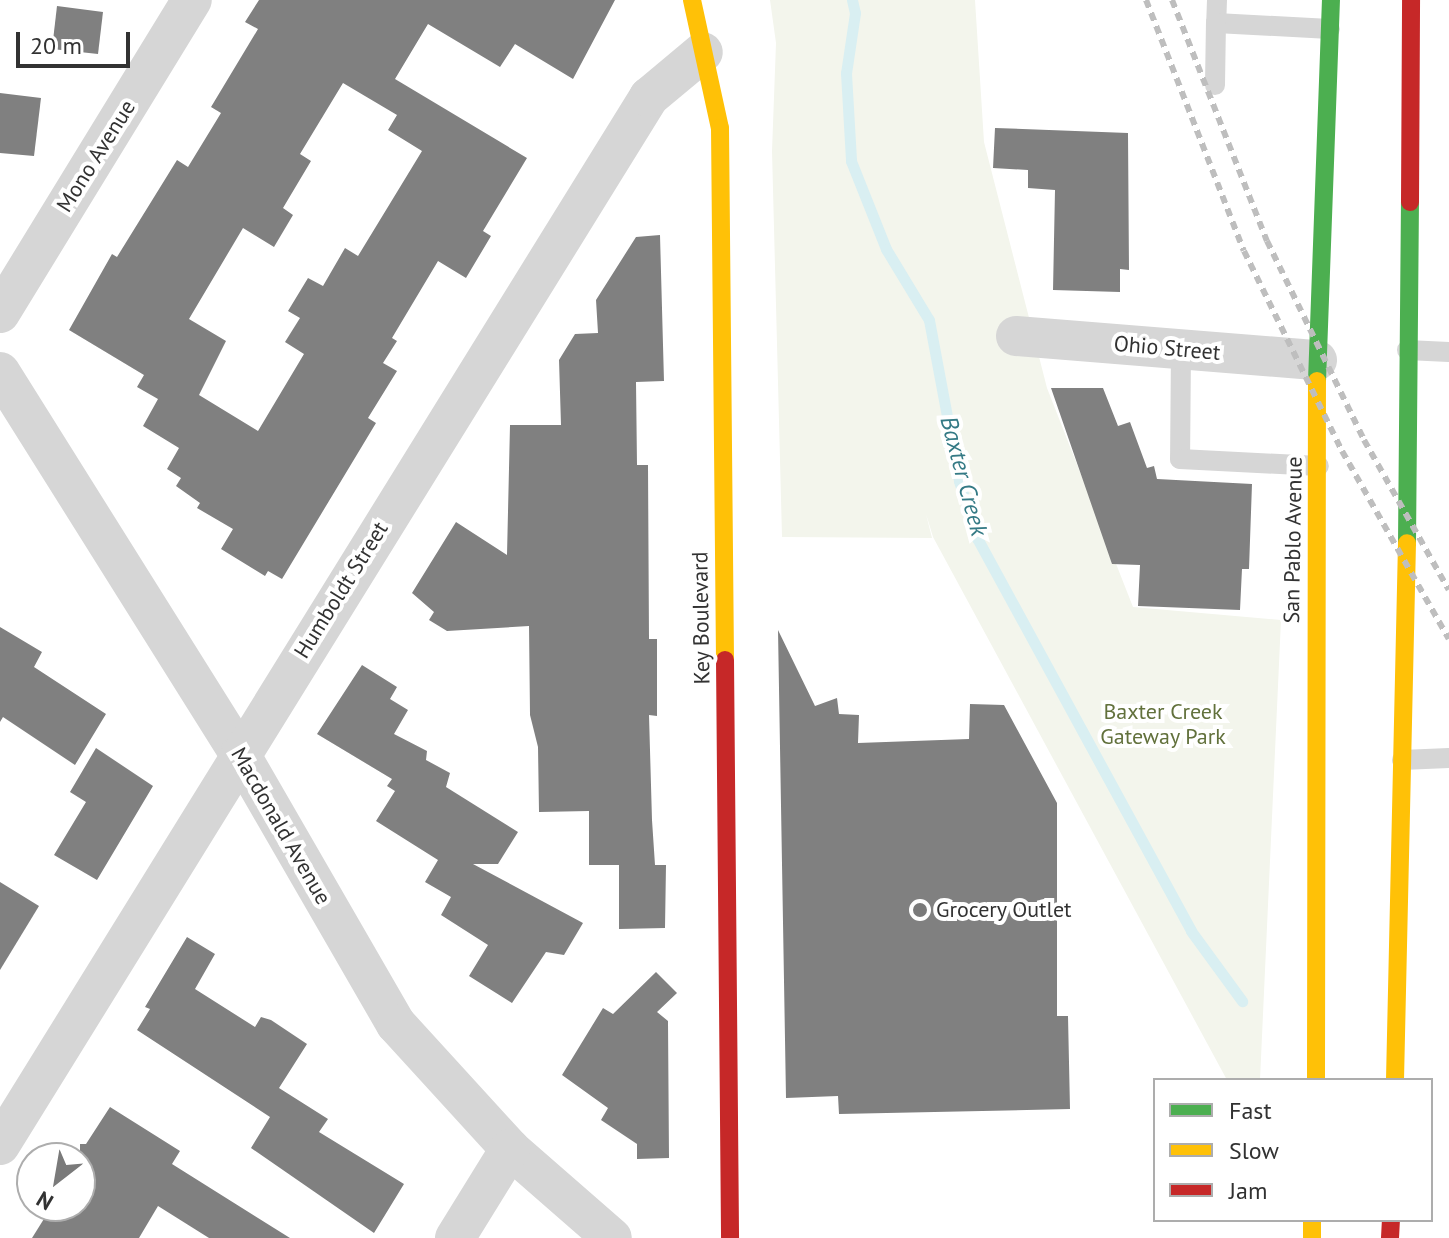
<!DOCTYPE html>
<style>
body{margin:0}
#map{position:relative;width:1449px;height:1238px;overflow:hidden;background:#fff;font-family:"PT Sans",sans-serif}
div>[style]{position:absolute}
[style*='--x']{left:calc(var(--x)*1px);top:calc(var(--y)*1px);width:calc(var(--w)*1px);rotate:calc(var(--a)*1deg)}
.green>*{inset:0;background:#f3f5ec}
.stream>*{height:11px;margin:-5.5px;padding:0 5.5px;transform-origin:5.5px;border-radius:5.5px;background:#d9eff2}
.building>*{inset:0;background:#808080}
.lane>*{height:20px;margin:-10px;padding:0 10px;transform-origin:10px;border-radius:10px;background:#d6d6d6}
.street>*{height:40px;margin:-20px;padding:0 20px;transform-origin:20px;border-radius:20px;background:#d6d6d6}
.fast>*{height:18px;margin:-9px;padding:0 9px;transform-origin:9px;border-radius:9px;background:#4caf50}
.slow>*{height:18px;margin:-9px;padding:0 9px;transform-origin:9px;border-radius:9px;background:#ffc107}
.jam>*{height:18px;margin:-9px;padding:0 9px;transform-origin:9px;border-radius:9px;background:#c62828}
.rail>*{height:6px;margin-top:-3px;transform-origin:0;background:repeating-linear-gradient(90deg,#bebebe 0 8px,transparent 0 14px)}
.dots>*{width:22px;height:22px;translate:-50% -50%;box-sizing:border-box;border:4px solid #fff;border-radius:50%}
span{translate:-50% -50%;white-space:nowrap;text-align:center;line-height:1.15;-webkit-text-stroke:8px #fff;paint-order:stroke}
.street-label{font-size:22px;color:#323232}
.park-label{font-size:22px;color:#62713c}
.poi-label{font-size:22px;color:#323232}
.left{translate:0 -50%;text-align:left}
.water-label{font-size:24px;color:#347a85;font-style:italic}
.legend{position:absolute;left:1153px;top:1078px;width:280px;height:144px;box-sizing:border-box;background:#fff;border:2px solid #adadad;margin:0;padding:10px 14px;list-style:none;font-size:24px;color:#323232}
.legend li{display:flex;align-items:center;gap:16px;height:40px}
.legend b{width:40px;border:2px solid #adadad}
.north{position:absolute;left:16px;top:1142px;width:80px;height:80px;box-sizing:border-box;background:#fff;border:2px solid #adadad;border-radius:50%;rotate:211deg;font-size:22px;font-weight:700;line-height:32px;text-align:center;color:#323232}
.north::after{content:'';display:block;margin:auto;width:28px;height:36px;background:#7a7a7a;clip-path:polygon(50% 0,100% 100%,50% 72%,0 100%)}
.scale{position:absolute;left:16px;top:32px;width:114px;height:36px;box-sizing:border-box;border:4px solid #323232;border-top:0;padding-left:10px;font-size:24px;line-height:28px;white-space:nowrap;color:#323232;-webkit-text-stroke:6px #fff;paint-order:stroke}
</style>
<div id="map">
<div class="green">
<i style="clip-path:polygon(770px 0,975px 0,984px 142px,1047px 388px,1133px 607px,1281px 620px,1260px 1080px,1227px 1080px,933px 537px,926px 514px,932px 538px,782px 537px,772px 151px,776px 43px)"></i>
</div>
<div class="stream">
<i style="--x:852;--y:0;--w:13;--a:77"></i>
<i style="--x:855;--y:13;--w:61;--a:98.5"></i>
<i style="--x:846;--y:73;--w:88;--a:86.7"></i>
<i style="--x:851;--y:161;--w:95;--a:68.3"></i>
<i style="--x:886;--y:249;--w:83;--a:58.8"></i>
<i style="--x:929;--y:320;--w:164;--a:79.4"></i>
<i style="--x:959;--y:481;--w:60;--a:72.5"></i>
<i style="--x:977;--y:538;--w:447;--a:61.4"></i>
<i style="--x:1191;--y:931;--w:87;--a:53.9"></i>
</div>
<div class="building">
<i style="clip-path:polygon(evenodd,259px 0,615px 0,573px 79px,515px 44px,500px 67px,428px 24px,395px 79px,527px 158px,483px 231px,491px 236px,466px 278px,438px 261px,392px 338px,397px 341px,383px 363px,397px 371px,368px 418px,376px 423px,282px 579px,268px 571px,265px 576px,221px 549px,233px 529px,197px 508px,200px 503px,176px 486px,181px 478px,167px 469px,179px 448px,143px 426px,158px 399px,137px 387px,144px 375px,69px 330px,112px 254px,117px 257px,177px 160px,188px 167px,221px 113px,211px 107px,258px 29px,245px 22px,259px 0,343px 83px,397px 115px,388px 130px,422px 151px,358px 256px,345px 248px,323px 286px,308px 278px,288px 311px,300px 318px,285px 342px,304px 354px,258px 431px,199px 395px,226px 341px,189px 319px,243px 228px,274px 247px,293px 215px,283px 208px,311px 161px,300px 154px,343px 83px)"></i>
<i style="clip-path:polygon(57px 6px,103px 12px,98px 54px,52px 49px)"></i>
<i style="clip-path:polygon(0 93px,41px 98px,34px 156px,0 153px)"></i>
<i style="clip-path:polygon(995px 128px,1128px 133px,1129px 270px,1120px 269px,1120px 292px,1053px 290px,1055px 190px,1028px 188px,1028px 170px,993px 168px)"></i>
<i style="clip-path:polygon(660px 235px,664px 381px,636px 382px,637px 465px,648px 465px,649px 639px,657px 639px,657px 716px,649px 715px,652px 820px,655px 865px,666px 865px,665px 928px,619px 929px,619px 865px,589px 865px,589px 811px,539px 812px,538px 747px,530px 715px,529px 626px,447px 631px,429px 620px,434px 612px,412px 593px,456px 522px,507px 555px,510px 425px,561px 425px,559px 360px,575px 334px,598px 333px,596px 300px,636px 237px)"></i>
<i style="clip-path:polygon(1051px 388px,1103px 388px,1118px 426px,1130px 422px,1147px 468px,1154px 466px,1157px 479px,1252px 484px,1249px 569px,1242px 569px,1240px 610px,1138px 606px,1140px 565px,1112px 564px)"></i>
<i style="clip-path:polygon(0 627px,42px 652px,34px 667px,106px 714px,75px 765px,3px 717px,0 722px)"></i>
<i style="clip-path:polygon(778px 630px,815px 706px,837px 698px,839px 714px,859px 715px,858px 743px,969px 739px,970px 704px,1004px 705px,1057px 803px,1057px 1016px,1068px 1016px,1070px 1109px,839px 1114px,838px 1096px,786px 1098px)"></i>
<i style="clip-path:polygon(362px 665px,397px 687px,390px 699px,408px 710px,394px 734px,427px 751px,426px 760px,450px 773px,446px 787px,518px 832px,498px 864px,473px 864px,583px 923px,564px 955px,546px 952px,512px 1003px,469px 976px,488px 945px,441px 915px,451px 897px,425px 882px,438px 860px,376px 821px,395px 791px,387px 786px,392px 779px,317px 734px)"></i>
<i style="clip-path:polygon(96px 748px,153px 786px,97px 880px,54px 855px,86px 802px,70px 792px)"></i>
<i style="clip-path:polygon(0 882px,39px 906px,0 970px)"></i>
<i style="clip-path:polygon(187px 937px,215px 954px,195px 989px,255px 1027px,261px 1017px,271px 1020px,307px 1044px,279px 1088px,328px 1119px,319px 1132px,404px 1184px,374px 1233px,251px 1148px,270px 1117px,137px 1030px,150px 1009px,145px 1007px)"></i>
<i style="clip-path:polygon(656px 972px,677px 993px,657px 1012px,668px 1021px,669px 1158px,637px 1159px,637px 1144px,601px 1120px,608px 1108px,562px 1075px,603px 1008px,613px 1014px)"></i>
<i style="clip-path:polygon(110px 1107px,180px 1151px,172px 1164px,290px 1238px,209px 1238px,158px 1206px,139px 1238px,32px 1238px,52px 1206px,80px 1206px,80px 1144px,86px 1144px)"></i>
</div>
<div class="lane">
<i style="--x:1217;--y:0;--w:23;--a:92"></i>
<i style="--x:1216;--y:23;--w:114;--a:3"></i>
<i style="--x:1215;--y:85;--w:62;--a:-89.1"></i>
<i style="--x:1181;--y:350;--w:109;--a:90.5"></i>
<i style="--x:1180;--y:459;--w:139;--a:2.9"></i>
<i style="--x:1407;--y:350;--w:42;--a:2.7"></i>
<i style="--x:1402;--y:760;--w:47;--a:-2.4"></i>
</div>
<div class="street">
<i style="--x:0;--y:313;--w:367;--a:-58.5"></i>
<i style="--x:1016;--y:336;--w:302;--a:4.6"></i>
<i style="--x:0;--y:372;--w:451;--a:57.9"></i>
<i style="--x:240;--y:754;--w:312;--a:60"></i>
<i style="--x:396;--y:1024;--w:169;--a:47.6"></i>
<i style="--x:510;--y:1149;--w:135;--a:41.1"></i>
<i style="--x:0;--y:1145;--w:1233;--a:-58.23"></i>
<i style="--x:649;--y:97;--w:70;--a:-39.8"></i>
<i style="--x:455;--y:1238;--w:105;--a:-58.3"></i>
</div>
<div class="fast">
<i style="--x:1317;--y:381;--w:381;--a:-87.9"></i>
<i style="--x:1407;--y:543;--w:341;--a:-89.5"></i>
</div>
<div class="slow">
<i style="--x:692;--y:0;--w:131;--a:77.7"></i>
<i style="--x:720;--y:128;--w:532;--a:89.46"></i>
<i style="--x:1316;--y:1080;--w:699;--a:-89.92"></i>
<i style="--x:1395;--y:1080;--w:537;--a:-88.72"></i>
<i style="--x:1312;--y:1220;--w:18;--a:90"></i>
</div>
<div class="jam">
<i style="--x:1410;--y:202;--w:202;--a:-89.7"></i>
<i style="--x:725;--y:660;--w:578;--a:89.5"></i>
<i style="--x:1390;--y:1238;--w:18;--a:-87"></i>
</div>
<div class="rail">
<i style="--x:1146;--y:0;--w:269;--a:68.7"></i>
<i style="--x:1244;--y:251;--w:223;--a:63.9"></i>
<i style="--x:1342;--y:451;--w:216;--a:60.4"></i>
<i style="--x:1172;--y:0;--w:259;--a:68.5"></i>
<i style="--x:1267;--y:241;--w:221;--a:64"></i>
<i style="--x:1364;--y:440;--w:172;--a:60.5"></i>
</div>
<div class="dots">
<i style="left:920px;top:910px;background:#7a7a7a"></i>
</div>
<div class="street-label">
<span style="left:96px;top:156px;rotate:-58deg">Mono Avenue</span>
<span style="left:1167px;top:348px;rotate:5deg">Ohio Street</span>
<span style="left:1293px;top:540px;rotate:-89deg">San Pablo Avenue</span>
<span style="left:341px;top:590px;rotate:-58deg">Humboldt Street</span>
<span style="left:701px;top:618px;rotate:-91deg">Key Boulevard</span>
<span style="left:281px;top:826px;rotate:60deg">Macdonald Avenue</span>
</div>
<div class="park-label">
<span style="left:1163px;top:724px">Baxter Creek<br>Gateway Park</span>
</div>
<div class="poi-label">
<span class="left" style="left:936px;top:910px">Grocery Outlet</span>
</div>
<div class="water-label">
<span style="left:964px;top:476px;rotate:75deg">Baxter Creek</span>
</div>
<ul class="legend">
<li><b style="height:10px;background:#4caf50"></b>Fast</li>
<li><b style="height:10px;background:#ffc107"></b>Slow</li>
<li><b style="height:10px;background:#c62828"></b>Jam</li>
</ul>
<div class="north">N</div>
<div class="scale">20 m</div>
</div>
